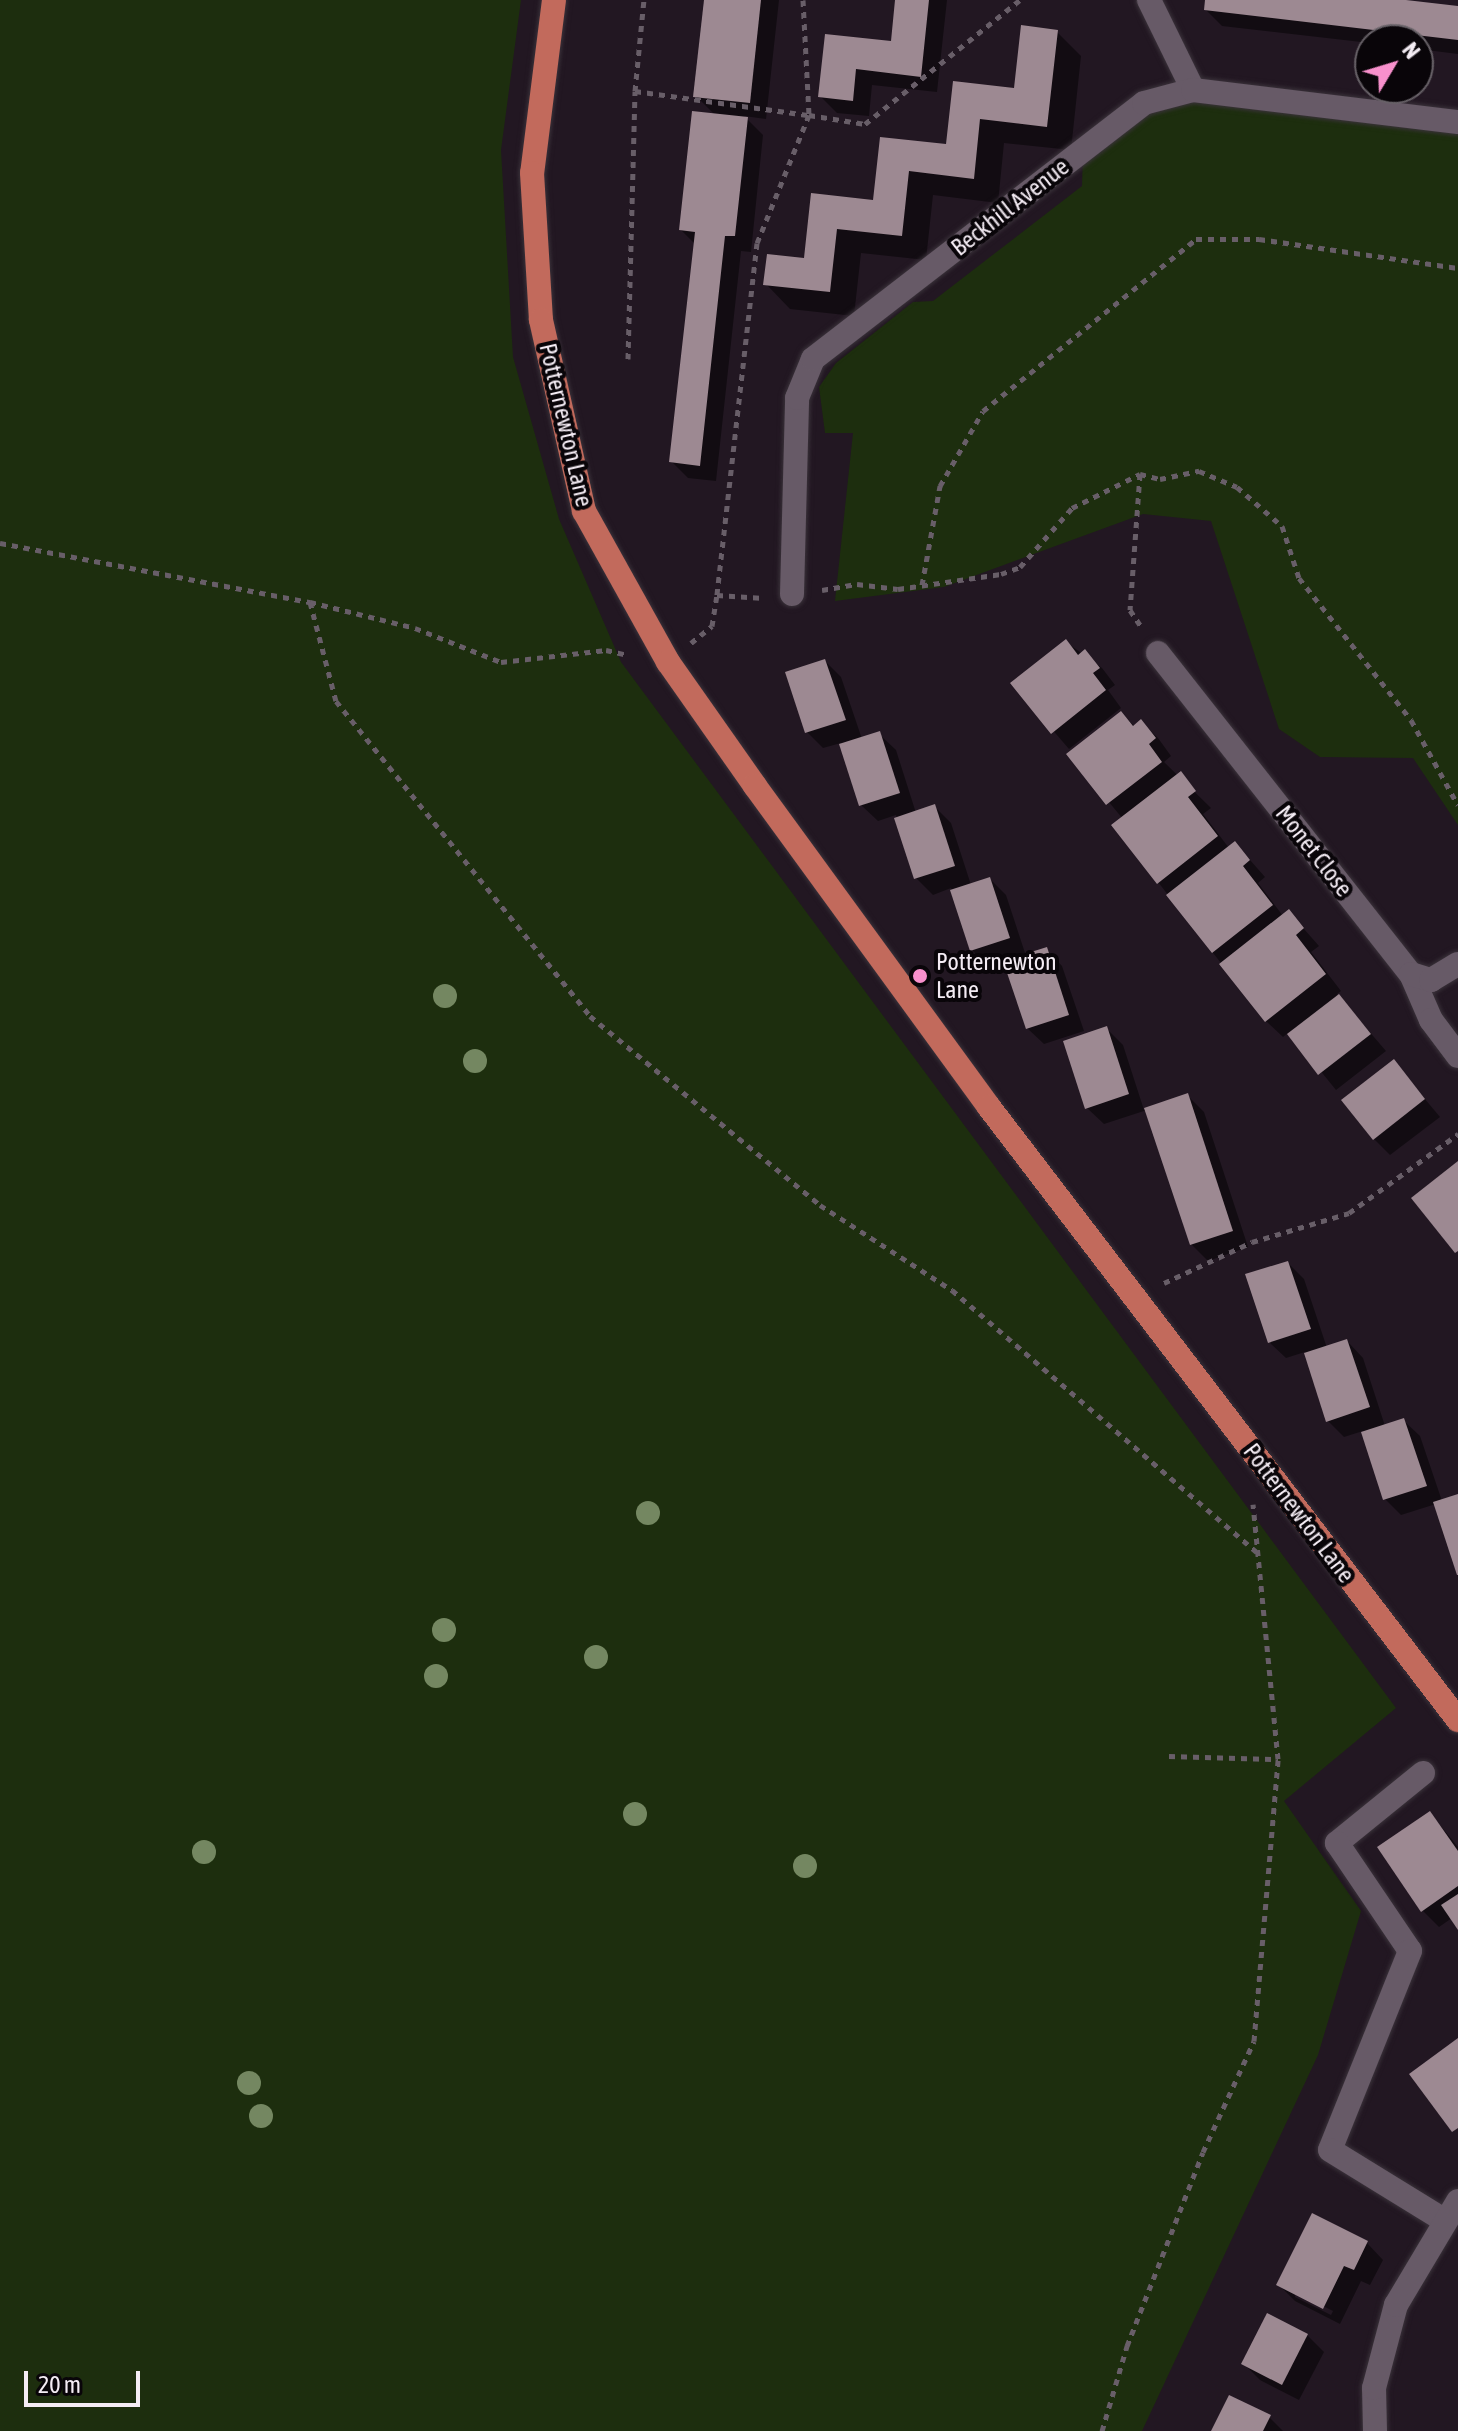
<!DOCTYPE html>
<style>
body{margin:0}
#map{position:relative;width:1458px;height:2431px;overflow:hidden;background:#221722;font-family:"Asap Condensed",sans-serif}
div>[style]{position:absolute}
[style*='--x']{left:calc(var(--x)*1px);top:calc(var(--y)*1px);width:calc(var(--w)*1px);rotate:calc(var(--a)*1deg)}
.green>*{inset:0;background:#1d2e0e}
.shadow>*{inset:0;background:#0007}
.building>*{inset:0;background:#9d8992}
.path>*{height:5px;margin-top:-2.5px;transform-origin:0;background:repeating-linear-gradient(90deg,#685e68 0 6px,transparent 0 12px)}
.roads{filter:drop-shadow(0 0 2px #3a323a) drop-shadow(0 0 2px #3a323a)}
.minor>*{height:24px;margin:-12px;padding:0 12px;transform-origin:12px;border-radius:12px;background:#675a67}
.major>*{height:24px;margin:-12px;padding:0 12px;transform-origin:12px;border-radius:12px;background:#c26a5c}
.trees>*{width:24px;height:24px;margin:-12px;border-radius:50%;background:#748761}
.dots>*{width:22px;height:22px;translate:-50% -50%;box-sizing:border-box;border:4px solid #090509;border-radius:50%}
span{translate:-50% -50%;white-space:nowrap;text-align:center;line-height:1.15;-webkit-text-stroke:8px #090509;paint-order:stroke}
.street-label{font-size:24px;color:#f4ecf4}
.poi-label{font-size:24px;color:#f4ecf4}
.left{translate:0 -50%;text-align:left}
.north{position:absolute;left:1354px;top:24px;width:80px;height:80px;box-sizing:border-box;background:#090509;border:2px solid #676167;border-radius:50%;rotate:52deg;font-size:22px;font-weight:700;line-height:32px;text-align:center;color:#f4ecf4}
.north::after{content:'';display:block;margin:auto;width:28px;height:36px;background:#f890cc;clip-path:polygon(50% 0,100% 100%,50% 72%,0 100%)}
.scale{position:absolute;left:24px;top:2371px;width:116px;height:36px;box-sizing:border-box;border:4px solid #f4ecf4;border-top:0;padding-left:10px;font-size:24px;line-height:28px;white-space:nowrap;color:#f4ecf4;-webkit-text-stroke:6px #090509;paint-order:stroke}
</style>
<div id="map">
<div class="green">
<i style="clip-path:polygon(0 0,521px 0,501px 150px,513px 357px,559px 519px,621px 662px,1396px 1708px,1284px 1801px,1361px 1911px,1318px 2055px,1142px 2431px,0 2431px)"></i>
<i style="clip-path:polygon(1193px 90px,1458px 122px,1458px 825px,1413px 758px,1320px 757px,1279px 729px,1211px 521px,1143px 514px,944px 587px,835px 601px,853px 433px,825px 433px,819px 387px,836px 363px,913px 302px,933px 301px,1082px 186px,1083px 151px,1144px 103px)"></i>
</div>
<div class="shadow">
<i style="clip-path:polygon(706px 0,779px 0,766px 119px,744px 116px,763px 135px,751px 252px,741px 251px,716px 481px,688px 478px,671px 461px,695px 244px,681px 230px,715px 115px,696px 96px)"></i>
<i style="clip-path:polygon(897px 0,947px 0,937px 92px,872px 85px,869px 116px,837px 113px,820px 96px,827px 36px,892px 43px)"></i>
<i style="clip-path:polygon(1207px 0,1389px 0,1458px 8px,1458px 54px,1418px 49px,1418px 40px,1370px 43px,1222px 26px,1206px 10px)"></i>
<i style="clip-path:polygon(1057px 32px,1081px 56px,1071px 150px,1004px 143px,998px 203px,933px 195px,926px 260px,861px 253px,854px 316px,790px 309px,766px 284px,806px 260px,813px 195px,875px 202px,882px 139px,948px 146px,954px 83px,1016px 90px)"></i>
<i style="clip-path:polygon(1066px 642px,1102px 668px,1115px 685px,1108px 690px,1121px 708px,1069px 749px,1013px 684px)"></i>
<i style="clip-path:polygon(825px 661px,841px 677px,862px 739px,879px 734px,896px 750px,916px 813px,935px 807px,951px 823px,971px 885px,990px 879px,1006px 895px,1026px 956px,1046px 949px,1062px 966px,1084px 1031px,1044px 1044px,1027px 1028px,1006px 961px,988px 967px,972px 950px,951px 888px,933px 895px,916px 878px,896px 815px,878px 821px,861px 805px,841px 743px,823px 748px,807px 732px)"></i>
<i style="clip-path:polygon(1121px 713px,1135px 727px,1141px 722px,1158px 738px,1171px 756px,1164px 762px,1211px 808px,1203px 814px,1229px 848px,1235px 843px,1265px 877px,1258px 883px,1283px 916px,1289px 912px,1319px 946px,1311px 952px,1341px 991px,1337px 994px,1386px 1051px,1336px 1090px,1289px 1032px,1283px 1037px,1266px 1021px,1158px 882px,1123px 819px,1069px 754px)"></i>
<i style="clip-path:polygon(1106px 1028px,1123px 1045px,1144px 1110px,1188px 1096px,1204px 1112px,1248px 1247px,1208px 1261px,1191px 1244px,1147px 1110px,1104px 1124px,1087px 1108px)"></i>
<i style="clip-path:polygon(1393px 1061px,1440px 1117px,1390px 1155px,1374px 1139px)"></i>
<i style="clip-path:polygon(1288px 1263px,1304px 1279px,1327px 1348px,1347px 1341px,1363px 1358px,1385px 1426px,1403px 1420px,1420px 1436px,1442px 1501px,1458px 1496px,1458px 1570px,1436px 1504px,1401px 1515px,1385px 1499px,1363px 1431px,1344px 1437px,1328px 1421px,1305px 1352px,1286px 1358px,1269px 1342px)"></i>
<i style="clip-path:polygon(1430px 1813px,1458px 1847px,1458px 1926px,1452px 1918px,1439px 1927px,1422px 1910px)"></i>
<i style="clip-path:polygon(evenodd,1367px 2243px,1383px 2260px,1370px 2285px,1361px 2281px,1340px 2324px,1295px 2301px,1279px 2285px,1367px 2243px,1295px 2292px,1333px 2311px,1331px 2315px,1295px 2297px,1295px 2292px)"></i>
<i style="clip-path:polygon(1307px 2335px,1324px 2352px,1299px 2400px,1260px 2380px,1244px 2364px)"></i>
<i style="clip-path:polygon(1269px 2417px,1283px 2431px,1213px 2431px)"></i>
</div>
<div class="building">
<i style="clip-path:polygon(704px 0,761px 0,750px 103px,693px 97px)"></i>
<i style="clip-path:polygon(895px 0,929px 0,921px 77px,856px 69px,853px 101px,818px 97px,825px 34px,891px 41px)"></i>
<i style="clip-path:polygon(1205px 0,1406px 0,1458px 6px,1458px 40px,1204px 10px)"></i>
<i style="clip-path:polygon(1021px 25px,1058px 30px,1047px 127px,980px 119px,974px 179px,909px 171px,902px 236px,837px 229px,830px 292px,763px 285px,767px 254px,804px 258px,811px 193px,873px 200px,880px 137px,946px 144px,953px 81px,1014px 88px)"></i>
<i style="clip-path:polygon(692px 111px,748px 117px,735px 236px,725px 236px,700px 466px,669px 462px,695px 232px,679px 230px)"></i>
<i style="clip-path:polygon(1066px 639px,1078px 655px,1085px 649px,1100px 668px,1093px 673px,1106px 690px,1051px 734px,1010px 683px)"></i>
<i style="clip-path:polygon(825px 659px,846px 720px,805px 733px,785px 672px)"></i>
<i style="clip-path:polygon(1121px 711px,1133px 726px,1141px 719px,1156px 738px,1149px 744px,1162px 762px,1106px 805px,1066px 754px)"></i>
<i style="clip-path:polygon(880px 731px,900px 793px,859px 806px,839px 744px)"></i>
<i style="clip-path:polygon(1181px 771px,1196px 791px,1188px 797px,1218px 836px,1157px 884px,1111px 825px)"></i>
<i style="clip-path:polygon(935px 804px,955px 866px,914px 879px,894px 818px)"></i>
<i style="clip-path:polygon(1235px 841px,1250px 860px,1243px 866px,1273px 905px,1212px 953px,1166px 895px)"></i>
<i style="clip-path:polygon(990px 877px,1010px 938px,970px 951px,950px 890px)"></i>
<i style="clip-path:polygon(1289px 909px,1304px 928px,1296px 935px,1326px 974px,1265px 1022px,1219px 964px)"></i>
<i style="clip-path:polygon(1047px 947px,1069px 1015px,1026px 1029px,1003px 961px)"></i>
<i style="clip-path:polygon(1339px 994px,1371px 1034px,1318px 1075px,1287px 1034px)"></i>
<i style="clip-path:polygon(1107px 1026px,1129px 1094px,1085px 1109px,1063px 1041px)"></i>
<i style="clip-path:polygon(1394px 1059px,1425px 1099px,1373px 1140px,1341px 1100px)"></i>
<i style="clip-path:polygon(1188px 1093px,1233px 1231px,1190px 1245px,1144px 1108px)"></i>
<i style="clip-path:polygon(1458px 1161px,1458px 1251px,1455px 1253px,1411px 1198px)"></i>
<i style="clip-path:polygon(1288px 1261px,1311px 1329px,1268px 1343px,1245px 1274px)"></i>
<i style="clip-path:polygon(1347px 1339px,1370px 1407px,1326px 1422px,1304px 1353px)"></i>
<i style="clip-path:polygon(1404px 1418px,1427px 1486px,1383px 1500px,1361px 1432px)"></i>
<i style="clip-path:polygon(1458px 1494px,1458px 1575px,1457px 1575px,1433px 1502px)"></i>
<i style="clip-path:polygon(1430px 1811px,1458px 1851px,1458px 1886px,1421px 1912px,1377px 1847px)"></i>
<i style="clip-path:polygon(1458px 1894px,1458px 1930px,1441px 1905px)"></i>
<i style="clip-path:polygon(1458px 2038px,1458px 2128px,1452px 2132px,1409px 2074px)"></i>
<i style="clip-path:polygon(1312px 2213px,1368px 2241px,1354px 2270px,1344px 2266px,1323px 2309px,1276px 2285px)"></i>
<i style="clip-path:polygon(1267px 2313px,1308px 2334px,1282px 2385px,1241px 2364px)"></i>
<i style="clip-path:polygon(1229px 2395px,1271px 2415px,1263px 2431px,1211px 2431px)"></i>
</div>
<div class="path">
<i style="--x:803;--y:0;--w:115;--a:87"></i>
<i style="--x:809;--y:115;--w:57;--a:9.1"></i>
<i style="--x:865;--y:124;--w:198;--a:-38.7"></i>
<i style="--x:635;--y:91;--w:176;--a:7.9"></i>
<i style="--x:809;--y:115;--w:138;--a:112.1"></i>
<i style="--x:757;--y:243;--w:354;--a:96.5"></i>
<i style="--x:628;--y:359;--w:268;--a:-88.5"></i>
<i style="--x:635;--y:91;--w:91;--a:-84.4"></i>
<i style="--x:1140;--y:474;--w:136;--a:94.2"></i>
<i style="--x:1130;--y:610;--w:22;--a:56"></i>
<i style="--x:0;--y:543;--w:316;--a:10.8"></i>
<i style="--x:310;--y:602;--w:102;--a:75.3"></i>
<i style="--x:336;--y:701;--w:405;--a:51.1"></i>
<i style="--x:590;--y:1016;--w:298;--a:39.4"></i>
<i style="--x:820;--y:1205;--w:157;--a:32.8"></i>
<i style="--x:952;--y:1290;--w:402;--a:40.7"></i>
<i style="--x:922;--y:585;--w:101;--a:-79.7"></i>
<i style="--x:940;--y:486;--w:86;--a:-60.2"></i>
<i style="--x:983;--y:411;--w:274;--a:-38.9"></i>
<i style="--x:1196;--y:239;--w:63;--a:0"></i>
<i style="--x:1259;--y:239;--w:201;--a:8.3"></i>
<i style="--x:822;--y:590;--w:36;--a:-10"></i>
<i style="--x:857;--y:584;--w:41;--a:7"></i>
<i style="--x:898;--y:589;--w:104;--a:-8.3"></i>
<i style="--x:1001;--y:574;--w:20;--a:-20"></i>
<i style="--x:1020;--y:567;--w:79;--a:-48.6"></i>
<i style="--x:1072;--y:508;--w:76;--a:-26.6"></i>
<i style="--x:1140;--y:474;--w:21;--a:14"></i>
<i style="--x:1160;--y:479;--w:40;--a:-12"></i>
<i style="--x:1199;--y:471;--w:41;--a:22.8"></i>
<i style="--x:1237;--y:487;--w:60;--a:40.9"></i>
<i style="--x:1282;--y:526;--w:55;--a:71.9"></i>
<i style="--x:1299;--y:578;--w:181;--a:51.7"></i>
<i style="--x:1411;--y:720;--w:97;--a:61.1"></i>
<i style="--x:310;--y:602;--w:108;--a:13.9"></i>
<i style="--x:415;--y:628;--w:92;--a:21.6"></i>
<i style="--x:501;--y:662;--w:106;--a:-6.5"></i>
<i style="--x:606;--y:650;--w:23;--a:13"></i>
<i style="--x:691;--y:643;--w:27;--a:-39"></i>
<i style="--x:712;--y:626;--w:31;--a:-81"></i>
<i style="--x:717;--y:595;--w:47;--a:3.7"></i>
<i style="--x:1164;--y:1283;--w:97;--a:-25"></i>
<i style="--x:1252;--y:1242;--w:101;--a:-16.6"></i>
<i style="--x:1349;--y:1213;--w:135;--a:-35.9"></i>
<i style="--x:1169;--y:1756;--w:109;--a:1.6"></i>
<i style="--x:1102;--y:2431;--w:89;--a:-73.6"></i>
<i style="--x:1127;--y:2346;--w:208;--a:-68.6"></i>
<i style="--x:1203;--y:2152;--w:122;--a:-65.3"></i>
<i style="--x:1254;--y:2041;--w:283;--a:-85.1"></i>
<i style="--x:1278;--y:1759;--w:256;--a:-95.6"></i>
</div>
<div class="roads">
<div class="minor">
<i style="--x:1149;--y:0;--w:100;--a:63.9"></i>
<i style="--x:792;--y:594;--w:196;--a:-88.5"></i>
<i style="--x:797;--y:398;--w:42;--a:-67.7"></i>
<i style="--x:813;--y:359;--w:418;--a:-37.7"></i>
<i style="--x:1144;--y:103;--w:51;--a:-14.9"></i>
<i style="--x:1193;--y:90;--w:267;--a:6.9"></i>
<i style="--x:1158;--y:653;--w:409;--a:51.8"></i>
<i style="--x:1411;--y:974;--w:50;--a:66.5"></i>
<i style="--x:1431;--y:1020;--w:45;--a:53.1"></i>
<i style="--x:1411;--y:974;--w:21;--a:17"></i>
<i style="--x:1431;--y:980;--w:31;--a:-31"></i>
<i style="--x:1423;--y:1773;--w:111;--a:140.9"></i>
<i style="--x:1337;--y:1843;--w:130;--a:55.9"></i>
<i style="--x:1410;--y:1951;--w:214;--a:111.9"></i>
<i style="--x:1330;--y:2150;--w:134;--a:31.6"></i>
<i style="--x:1375;--y:2431;--w:43;--a:-91.3"></i>
<i style="--x:1374;--y:2388;--w:86;--a:-75.2"></i>
<i style="--x:1396;--y:2305;--w:121;--a:-59.2"></i>
</div>
<div class="major">
<i style="--x:554;--y:0;--w:174;--a:97.2"></i>
<i style="--x:532;--y:173;--w:147;--a:86.5"></i>
<i style="--x:541;--y:320;--w:196;--a:77.3"></i>
<i style="--x:584;--y:511;--w:173;--a:60.9"></i>
<i style="--x:668;--y:662;--w:151;--a:54.9"></i>
<i style="--x:755;--y:786;--w:397;--a:53.9"></i>
<i style="--x:989;--y:1107;--w:772;--a:52.58"></i>
</div>
</div>
<div class="trees">
<i style="left:445px;top:996px"></i>
<i style="left:475px;top:1061px"></i>
<i style="left:648px;top:1513px"></i>
<i style="left:444px;top:1630px"></i>
<i style="left:596px;top:1657px"></i>
<i style="left:436px;top:1676px"></i>
<i style="left:635px;top:1814px"></i>
<i style="left:204px;top:1852px"></i>
<i style="left:805px;top:1866px"></i>
<i style="left:249px;top:2083px"></i>
<i style="left:261px;top:2116px"></i>
</div>
<div class="dots">
<i style="left:920px;top:976px;background:#f890cc"></i>
</div>
<div class="street-label">
<span style="left:1010px;top:207px;rotate:-38deg">Beckhill Avenue</span>
<span style="left:566px;top:425px;rotate:77deg">Potternewton Lane</span>
<span style="left:1314px;top:851px;rotate:52deg">Monet Close</span>
<span style="left:1299px;top:1513px;rotate:53deg">Potternewton Lane</span>
</div>
<div class="poi-label">
<span class="left" style="left:936px;top:976px">Potternewton<br>Lane</span>
</div>
<div class="north">N</div>
<div class="scale">20 m</div>
</div>
